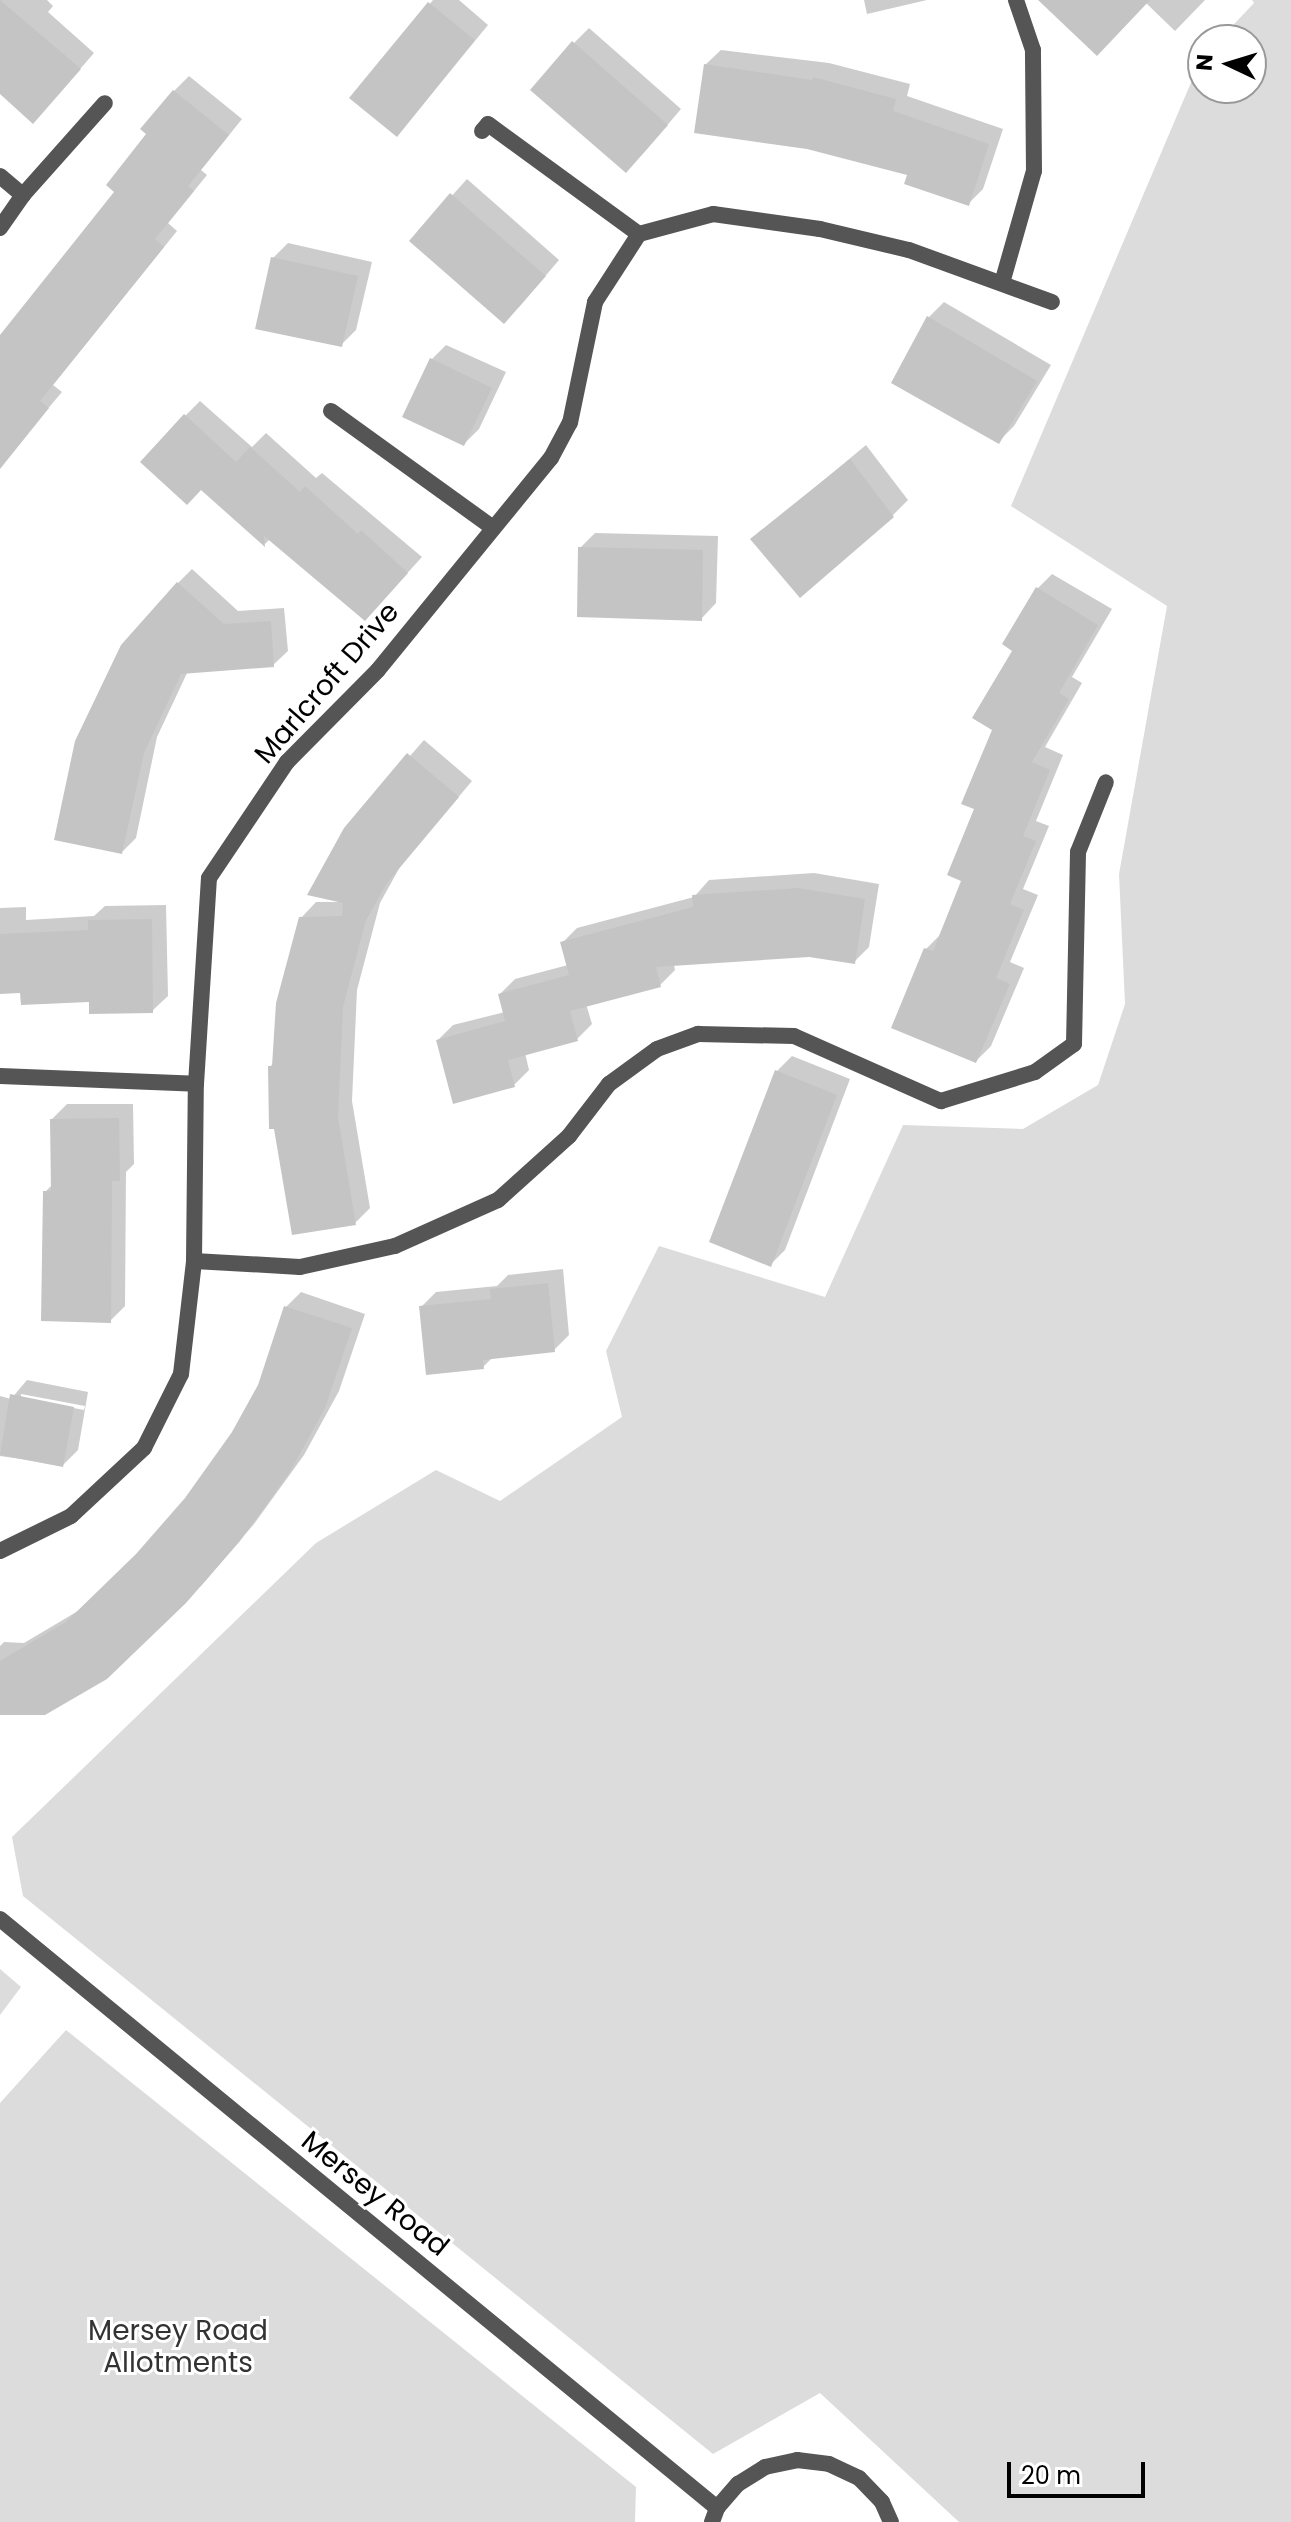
<!DOCTYPE html>
<style>
body{margin:0}
#map{position:relative;width:1291px;height:2522px;overflow:hidden;background:#fff;font-family:Poppins,sans-serif}
div>[style]{position:absolute}
[style*='--x']{left:calc(var(--x)*1px);top:calc(var(--y)*1px);width:calc(var(--w)*1px);rotate:calc(var(--a)*1deg)}
.green>*{inset:0;background:#dcdcdc}
.shadow>*{inset:0;background:#0003}
.building>*{inset:0;background:#c4c4c4}
.minor>*{height:16px;margin:-8px;padding:0 8px;transform-origin:8px;border-radius:8px;background:#555}
span{translate:-50% -50%;white-space:nowrap;text-align:center;line-height:1.15;-webkit-text-stroke:6px #fff;paint-order:stroke}
.street-label{font-size:28px;color:#000}
.park-label{font-size:28px;color:#333}
.north{position:absolute;left:1187px;top:24px;width:80px;height:80px;box-sizing:border-box;background:#fff;border:2px solid #999;border-radius:50%;rotate:274deg;font-size:22px;font-weight:700;line-height:32px;text-align:center;color:#000}
.north::after{content:'';display:block;margin:auto;width:28px;height:36px;background:#000;clip-path:polygon(50% 0,100% 100%,50% 72%,0 100%)}
.scale{position:absolute;left:1007px;top:2462px;width:138px;height:36px;box-sizing:border-box;border:4px solid #000;border-top:0;padding-left:10px;font-size:24px;line-height:28px;white-space:nowrap;color:#000;-webkit-text-stroke:6px #fff;paint-order:stroke}
</style>
<div id="map">
<div class="green">
<i style="clip-path:polygon(1252px 0,1291px 0,1291px 2522px,959px 2522px,820px 2393px,713px 2454px,23px 1896px,12px 1837px,316px 1543px,436px 1470px,500px 1501px,622px 1417px,606px 1351px,659px 1246px,825px 1297px,903px 1125px,1023px 1129px,1098px 1085px,1125px 1004px,1119px 874px,1167px 606px,1011px 506px,1201px 59px,1203px 57px,1203px 88px,1251px 88px,1251px 40px,1219px 40px,1254px 3px)"></i>
<i style="clip-path:polygon(0 1969px,21px 1987px,0 2015px)"></i>
<i style="clip-path:polygon(66px 2030px,636px 2487px,635px 2522px,0 2522px,0 2103px)"></i>
</div>
<div class="shadow">
<i style="clip-path:polygon(0 0,47px 0,53px 6px,48px 12px,94px 53px,48px 106px,0 92px)"></i>
<i style="clip-path:polygon(433px 0,459px 0,488px 25px,411px 119px,352px 98px)"></i>
<i style="clip-path:polygon(864px 0,927px 0,867px 14px)"></i>
<i style="clip-path:polygon(1073px 0,1205px 0,1175px 31px,1146px 3px)"></i>
<i style="clip-path:polygon(589px 28px,681px 109px,641px 156px,574px 43px)"></i>
<i style="clip-path:polygon(721px 50px,829px 63px,910px 84px,907px 96px,1003px 129px,983px 189px,968px 204px,705px 65px)"></i>
<i style="clip-path:polygon(189px 76px,242px 119px,201px 170px,207px 175px,168px 223px,177px 231px,53px 385px,62px 392px,0 465px,0 338px,117px 192px,174px 91px)"></i>
<i style="clip-path:polygon(467px 179px,559px 260px,519px 307px,411px 241px)"></i>
<i style="clip-path:polygon(288px 243px,372px 262px,356px 330px,341px 345px,273px 258px)"></i>
<i style="clip-path:polygon(944px 302px,1051px 365px,1014px 426px,999px 441px,894px 382px,929px 317px)"></i>
<i style="clip-path:polygon(446px 345px,506px 372px,479px 429px,464px 444px,431px 360px)"></i>
<i style="clip-path:polygon(200px 401px,252px 447px,266px 433px,316px 478px,322px 473px,422px 557px,380px 603px,270px 539px,265px 544px,202px 487px,185px 416px)"></i>
<i style="clip-path:polygon(866px 445px,908px 500px,893px 515px,753px 539px)"></i>
<i style="clip-path:polygon(595px 533px,718px 536px,716px 603px,701px 619px,580px 548px)"></i>
<i style="clip-path:polygon(192px 569px,238px 611px,284px 608px,288px 651px,273px 665px,188px 671px,157px 737px,136px 838px,122px 852px,178px 583px)"></i>
<i style="clip-path:polygon(1052px 574px,1112px 609px,1072px 677px,1082px 683px,1045px 747px,1063px 755px,1036px 821px,1049px 826px,1023px 889px,1038px 895px,1010px 962px,1024px 968px,991px 1046px,976px 1061px,926px 949px,942px 933px,964px 880px,994px 729px,1015px 650px,1037px 589px)"></i>
<i style="clip-path:polygon(424px 740px,472px 781px,401px 865px,380px 903px,357px 990px,352px 1101px,370px 1208px,355px 1223px,270px 1067px,274px 1062px,301px 918px,316px 902px,342px 902px,346px 829px)"></i>
<i style="clip-path:polygon(814px 873px,879px 884px,869px 947px,854px 962px,809px 955px,674px 964px,675px 970px,660px 985px,586px 1004px,592px 1024px,577px 1039px,525px 1053px,529px 1070px,514px 1085px,438px 1040px,453px 1025px,505px 1012px,500px 994px,515px 979px,568px 965px,562px 943px,577px 928px,694px 897px,709px 880px)"></i>
<i style="clip-path:polygon(166px 905px,168px 996px,152px 1011px,22px 991px,0 992px,0 908px,26px 907px,26px 920px,94px 916px,105px 906px)"></i>
<i style="clip-path:polygon(792px 1056px,850px 1079px,785px 1250px,770px 1265px,745px 1150px,777px 1071px)"></i>
<i style="clip-path:polygon(67px 1104px,133px 1104px,134px 1164px,126px 1172px,125px 1306px,110px 1321px,45px 1192px,53px 1184px,52px 1119px)"></i>
<i style="clip-path:polygon(563px 1269px,569px 1335px,554px 1350px,493px 1357px,483px 1367px,421px 1307px,436px 1292px,497px 1286px,508px 1275px)"></i>
<i style="clip-path:polygon(301px 1292px,365px 1314px,339px 1391px,304px 1455px,254px 1524px,201px 1586px,0 1713px,0 1646px,4px 1642px,24px 1643px,83px 1608px,141px 1552px,187px 1500px,234px 1433px,260px 1386px,286px 1307px)"></i>
<i style="clip-path:polygon(evenodd,27px 1380px,88px 1392px,78px 1450px,63px 1465px,0 1456px,0 1396px,11px 1399px,27px 1380px,21px 1394px,85px 1406px,84px 1410px,21px 1398px,21px 1394px)"></i>
</div>
<div class="building">
<i style="clip-path:polygon(0 0,81px 69px,33px 124px,0 94px)"></i>
<i style="clip-path:polygon(1038px 0,1150px 0,1097px 56px)"></i>
<i style="clip-path:polygon(428px 2px,475px 40px,397px 137px,349px 98px)"></i>
<i style="clip-path:polygon(572px 41px,668px 125px,626px 173px,530px 90px)"></i>
<i style="clip-path:polygon(704px 64px,812px 80px,813px 77px,896px 99px,893px 111px,989px 144px,969px 206px,904px 184px,907px 175px,807px 149px,694px 133px)"></i>
<i style="clip-path:polygon(173px 90px,229px 135px,188px 186px,194px 191px,155px 239px,164px 247px,40px 401px,49px 408px,0 469px,0 335px,114px 192px,106px 185px,146px 134px,140px 129px)"></i>
<i style="clip-path:polygon(450px 193px,546px 276px,504px 324px,409px 241px)"></i>
<i style="clip-path:polygon(271px 257px,358px 276px,342px 347px,255px 329px)"></i>
<i style="clip-path:polygon(927px 316px,1037px 381px,999px 444px,891px 383px)"></i>
<i style="clip-path:polygon(430px 358px,492px 388px,464px 446px,402px 417px)"></i>
<i style="clip-path:polygon(184px 414px,236px 462px,250px 447px,300px 492px,305px 486px,358px 534px,361px 530px,408px 573px,365px 621px,264px 536px,265px 547px,201px 490px,187px 505px,140px 462px)"></i>
<i style="clip-path:polygon(850px 459px,894px 517px,800px 598px,750px 539px)"></i>
<i style="clip-path:polygon(578px 547px,703px 550px,702px 621px,577px 617px)"></i>
<i style="clip-path:polygon(177px 582px,224px 624px,271px 621px,274px 667px,181px 674px,144px 753px,122px 854px,54px 840px,75px 741px,121px 645px)"></i>
<i style="clip-path:polygon(1036px 587px,1098px 625px,1059px 693px,1069px 699px,1032px 762px,1050px 770px,1023px 836px,1036px 841px,1010px 904px,1024px 910px,996px 978px,1010px 984px,976px 1063px,891px 1028px,924px 948px,933px 951px,961px 881px,947px 875px,974px 809px,961px 804px,992px 730px,972px 718px,1012px 651px,1002px 644px)"></i>
<i style="clip-path:polygon(407px 753px,459px 797px,387px 883px,366px 920px,343px 1007px,338px 1117px,356px 1225px,292px 1235px,274px 1129px,269px 1129px,268px 1066px,272px 1066px,276px 1003px,299px 917px,342px 916px,343px 903px,307px 895px,344px 828px)"></i>
<i style="clip-path:polygon(798px 888px,865px 899px,855px 964px,809px 957px,656px 967px,661px 987px,570px 1011px,578px 1041px,508px 1060px,515px 1087px,453px 1104px,436px 1040px,505px 1021px,498px 994px,569px 975px,560px 942px,693px 907px,692px 895px)"></i>
<i style="clip-path:polygon(152px 919px,153px 1013px,89px 1014px,89px 1002px,21px 1005px,20px 993px,0 994px,0 934px,88px 930px,88px 920px)"></i>
<i style="clip-path:polygon(775px 1070px,837px 1095px,771px 1267px,709px 1242px)"></i>
<i style="clip-path:polygon(119px 1118px,120px 1181px,112px 1181px,111px 1323px,41px 1321px,43px 1191px,51px 1191px,50px 1119px)"></i>
<i style="clip-path:polygon(548px 1283px,555px 1352px,483px 1360px,484px 1369px,426px 1375px,419px 1306px,491px 1299px,490px 1289px)"></i>
<i style="clip-path:polygon(284px 1306px,352px 1328px,325px 1408px,290px 1472px,240px 1541px,186px 1603px,107px 1679px,45px 1715px,0 1715px,0 1661px,66px 1622px,136px 1554px,185px 1498px,232px 1432px,258px 1385px)"></i>
<i style="clip-path:polygon(10px 1394px,74px 1407px,63px 1467px,0 1455px)"></i>
</div>
<div class="minor">
<i style="--x:482;--y:131;--w:9;--a:-49"></i>
<i style="--x:488;--y:124;--w:187;--a:36.1"></i>
<i style="--x:0;--y:176;--w:30;--a:40"></i>
<i style="--x:0;--y:228;--w:40;--a:-55.1"></i>
<i style="--x:23;--y:195;--w:123;--a:-48.3"></i>
<i style="--x:1002;--y:283;--w:116;--a:-74.1"></i>
<i style="--x:1034;--y:171;--w:121;--a:-90.5"></i>
<i style="--x:1033;--y:50;--w:53;--a:-108.8"></i>
<i style="--x:331;--y:411;--w:200;--a:35.8"></i>
<i style="--x:0;--y:1076;--w:196;--a:2.3"></i>
<i style="--x:194;--y:1261;--w:106;--a:3.2"></i>
<i style="--x:300;--y:1267;--w:97;--a:-12.5"></i>
<i style="--x:395;--y:1246;--w:113;--a:-24.1"></i>
<i style="--x:498;--y:1200;--w:96;--a:-42"></i>
<i style="--x:569;--y:1136;--w:66;--a:-52.4"></i>
<i style="--x:609;--y:1084;--w:59;--a:-36.1"></i>
<i style="--x:657;--y:1049;--w:44;--a:-20.1"></i>
<i style="--x:698;--y:1034;--w:96;--a:1.2"></i>
<i style="--x:794;--y:1036;--w:161;--a:23.9"></i>
<i style="--x:941;--y:1101;--w:98;--a:-17.1"></i>
<i style="--x:1035;--y:1072;--w:48;--a:-35.7"></i>
<i style="--x:1074;--y:1044;--w:192;--a:-88.8"></i>
<i style="--x:1078;--y:852;--w:75;--a:-68.2"></i>
<i style="--x:0;--y:1551;--w:79;--a:-26.2"></i>
<i style="--x:71;--y:1516;--w:100;--a:-43"></i>
<i style="--x:144;--y:1448;--w:83;--a:-63.4"></i>
<i style="--x:181;--y:1374;--w:114;--a:-83.4"></i>
<i style="--x:194;--y:1261;--w:177;--a:-89.4"></i>
<i style="--x:196;--y:1084;--w:206;--a:-86.4"></i>
<i style="--x:209;--y:878;--w:140;--a:-56.1"></i>
<i style="--x:287;--y:762;--w:129;--a:-45.3"></i>
<i style="--x:378;--y:670;--w:274;--a:-50.8"></i>
<i style="--x:551;--y:458;--w:40;--a:-62"></i>
<i style="--x:570;--y:423;--w:124;--a:-78.3"></i>
<i style="--x:595;--y:302;--w:81;--a:-57.1"></i>
<i style="--x:639;--y:234;--w:77;--a:-15.1"></i>
<i style="--x:713;--y:214;--w:108;--a:8"></i>
<i style="--x:820;--y:229;--w:91;--a:13.3"></i>
<i style="--x:909;--y:250;--w:152;--a:20"></i>
<i style="--x:0;--y:1919;--w:928;--a:39.4"></i>
<i style="--x:712;--y:2522;--w:15;--a:-70"></i>
<i style="--x:717;--y:2508;--w:32;--a:-49"></i>
<i style="--x:738;--y:2484;--w:32;--a:-32"></i>
<i style="--x:765;--y:2467;--w:33;--a:-12"></i>
<i style="--x:797;--y:2460;--w:32;--a:7"></i>
<i style="--x:829;--y:2464;--w:33;--a:25"></i>
<i style="--x:859;--y:2478;--w:33;--a:46"></i>
<i style="--x:882;--y:2502;--w:22;--a:66"></i>
</div>
<div class="street-label">
<span style="left:327px;top:683px;rotate:-49deg">Marlcroft Drive</span>
<span style="left:375px;top:2194px;rotate:39deg">Mersey Road</span>
</div>
<div class="park-label">
<span style="left:178px;top:2347px">Mersey Road<br>Allotments</span>
</div>
<div class="north">N</div>
<div class="scale">20 m</div>
</div>
